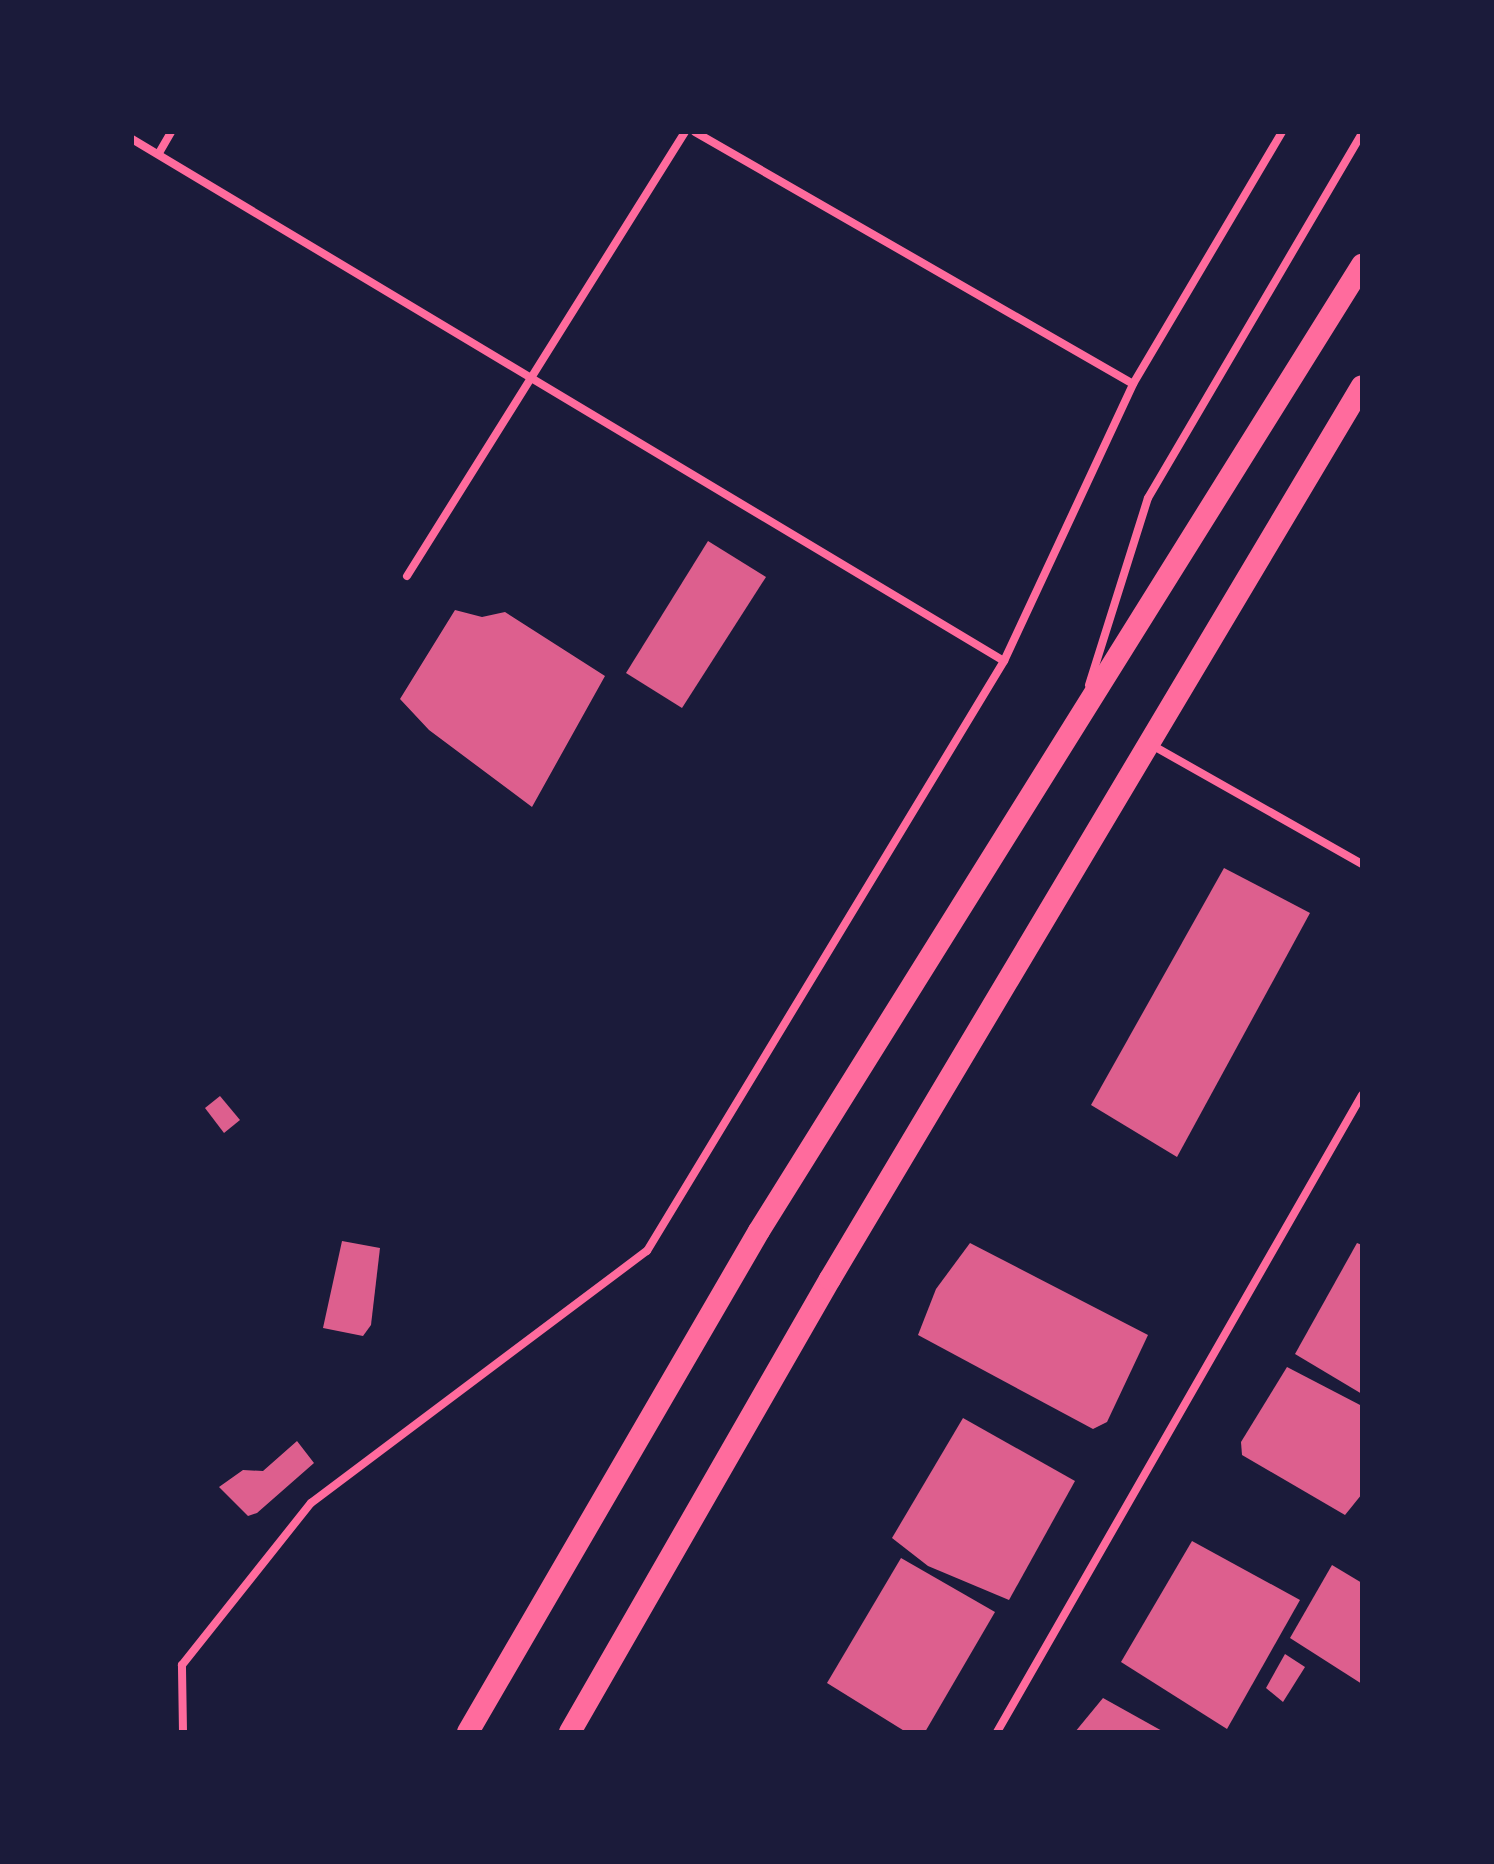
<!DOCTYPE html>
<style>
body{margin:0}
#map{position:relative;width:1494px;height:1864px;overflow:hidden;background:#1b1b3a;font-family:"Archivo Narrow",sans-serif}
div>[style]{position:absolute}
[style*='--x']{left:calc(var(--x)*1px);top:calc(var(--y)*1px);width:calc(var(--w)*1px);rotate:calc(var(--a)*1deg)}
.building>*{inset:0;background:#dd5f8e}
.minor>*{height:8px;margin:-4px;padding:0 4px;transform-origin:4px;border-radius:4px;background:#ff6b9d}
.trunk>*{height:22px;margin:-11px;padding:0 11px;transform-origin:11px;border-radius:11px;background:#ff6b9d}
span{translate:-50% -50%;white-space:nowrap;text-align:center;line-height:1.15;-webkit-text-stroke:8px #1b1b3a;paint-order:stroke}
.frame{position:absolute;inset:0;border:134px solid #1b1b3a;pointer-events:none}
</style>
<div id="map">
<div class="building">
<i style="clip-path:polygon(708px 541px,766px 577px,682px 708px,626px 673px)"></i>
<i style="clip-path:polygon(455px 610px,482px 617px,505px 612px,605px 676px,532px 807px,429px 730px,400px 699px)"></i>
<i style="clip-path:polygon(1224px 868px,1310px 913px,1177px 1157px,1091px 1105px)"></i>
<i style="clip-path:polygon(220px 1096px,240px 1120px,224px 1133px,205px 1108px)"></i>
<i style="clip-path:polygon(342px 1241px,380px 1248px,371px 1325px,363px 1336px,323px 1328px)"></i>
<i style="clip-path:polygon(970px 1243px,1148px 1335px,1107px 1422px,1093px 1429px,918px 1335px,936px 1289px)"></i>
<i style="clip-path:polygon(1357px 1243px,1362px 1245px,1362px 1394px,1295px 1354px)"></i>
<i style="clip-path:polygon(1287px 1367px,1362px 1406px,1362px 1494px,1345px 1515px,1242px 1455px,1241px 1442px)"></i>
<i style="clip-path:polygon(963px 1418px,1075px 1481px,1009px 1600px,928px 1566px,892px 1538px)"></i>
<i style="clip-path:polygon(297px 1441px,314px 1463px,257px 1513px,248px 1516px,219px 1487px,243px 1470px,263px 1471px)"></i>
<i style="clip-path:polygon(1192px 1541px,1300px 1600px,1227px 1729px,1121px 1662px)"></i>
<i style="clip-path:polygon(901px 1558px,995px 1612px,925px 1732px,906px 1732px,827px 1683px)"></i>
<i style="clip-path:polygon(1332px 1565px,1362px 1583px,1362px 1684px,1290px 1638px)"></i>
<i style="clip-path:polygon(1285px 1654px,1305px 1667px,1283px 1702px,1266px 1688px)"></i>
<i style="clip-path:polygon(1103px 1698px,1164px 1732px,1075px 1732px)"></i>
</div>
<div class="minor">
<i style="--x:695;--y:132;--w:505;--a:29.91"></i>
<i style="--x:132;--y:139;--w:1016;--a:30.91"></i>
<i style="--x:159;--y:153;--w:24;--a:-60"></i>
<i style="--x:407;--y:576;--w:524;--a:-57.95"></i>
<i style="--x:1089;--y:685;--w:196;--a:-72.5"></i>
<i style="--x:1148;--y:498;--w:423;--a:-59.6"></i>
<i style="--x:1150;--y:744;--w:244;--a:29.5"></i>
<i style="--x:183;--y:1732;--w:67;--a:-90.9"></i>
<i style="--x:182;--y:1665;--w:207;--a:-51.5"></i>
<i style="--x:311;--y:1503;--w:420;--a:-36.9"></i>
<i style="--x:647;--y:1251;--w:690;--a:-58.82"></i>
<i style="--x:1004;--y:661;--w:306;--a:-65"></i>
<i style="--x:1133;--y:384;--w:293;--a:-59.4"></i>
<i style="--x:997;--y:1732;--w:734;--a:-60.19"></i>
</div>
<div class="trunk">
<i style="--x:468;--y:1732;--w:579;--a:-59.85"></i>
<i style="--x:759;--y:1231;--w:1139;--a:-58.03"></i>
<i style="--x:570;--y:1732;--w:522;--a:-60.15"></i>
<i style="--x:830;--y:1279;--w:1039;--a:-59.22"></i>
</div>
<div class="frame"></div>
</div>
